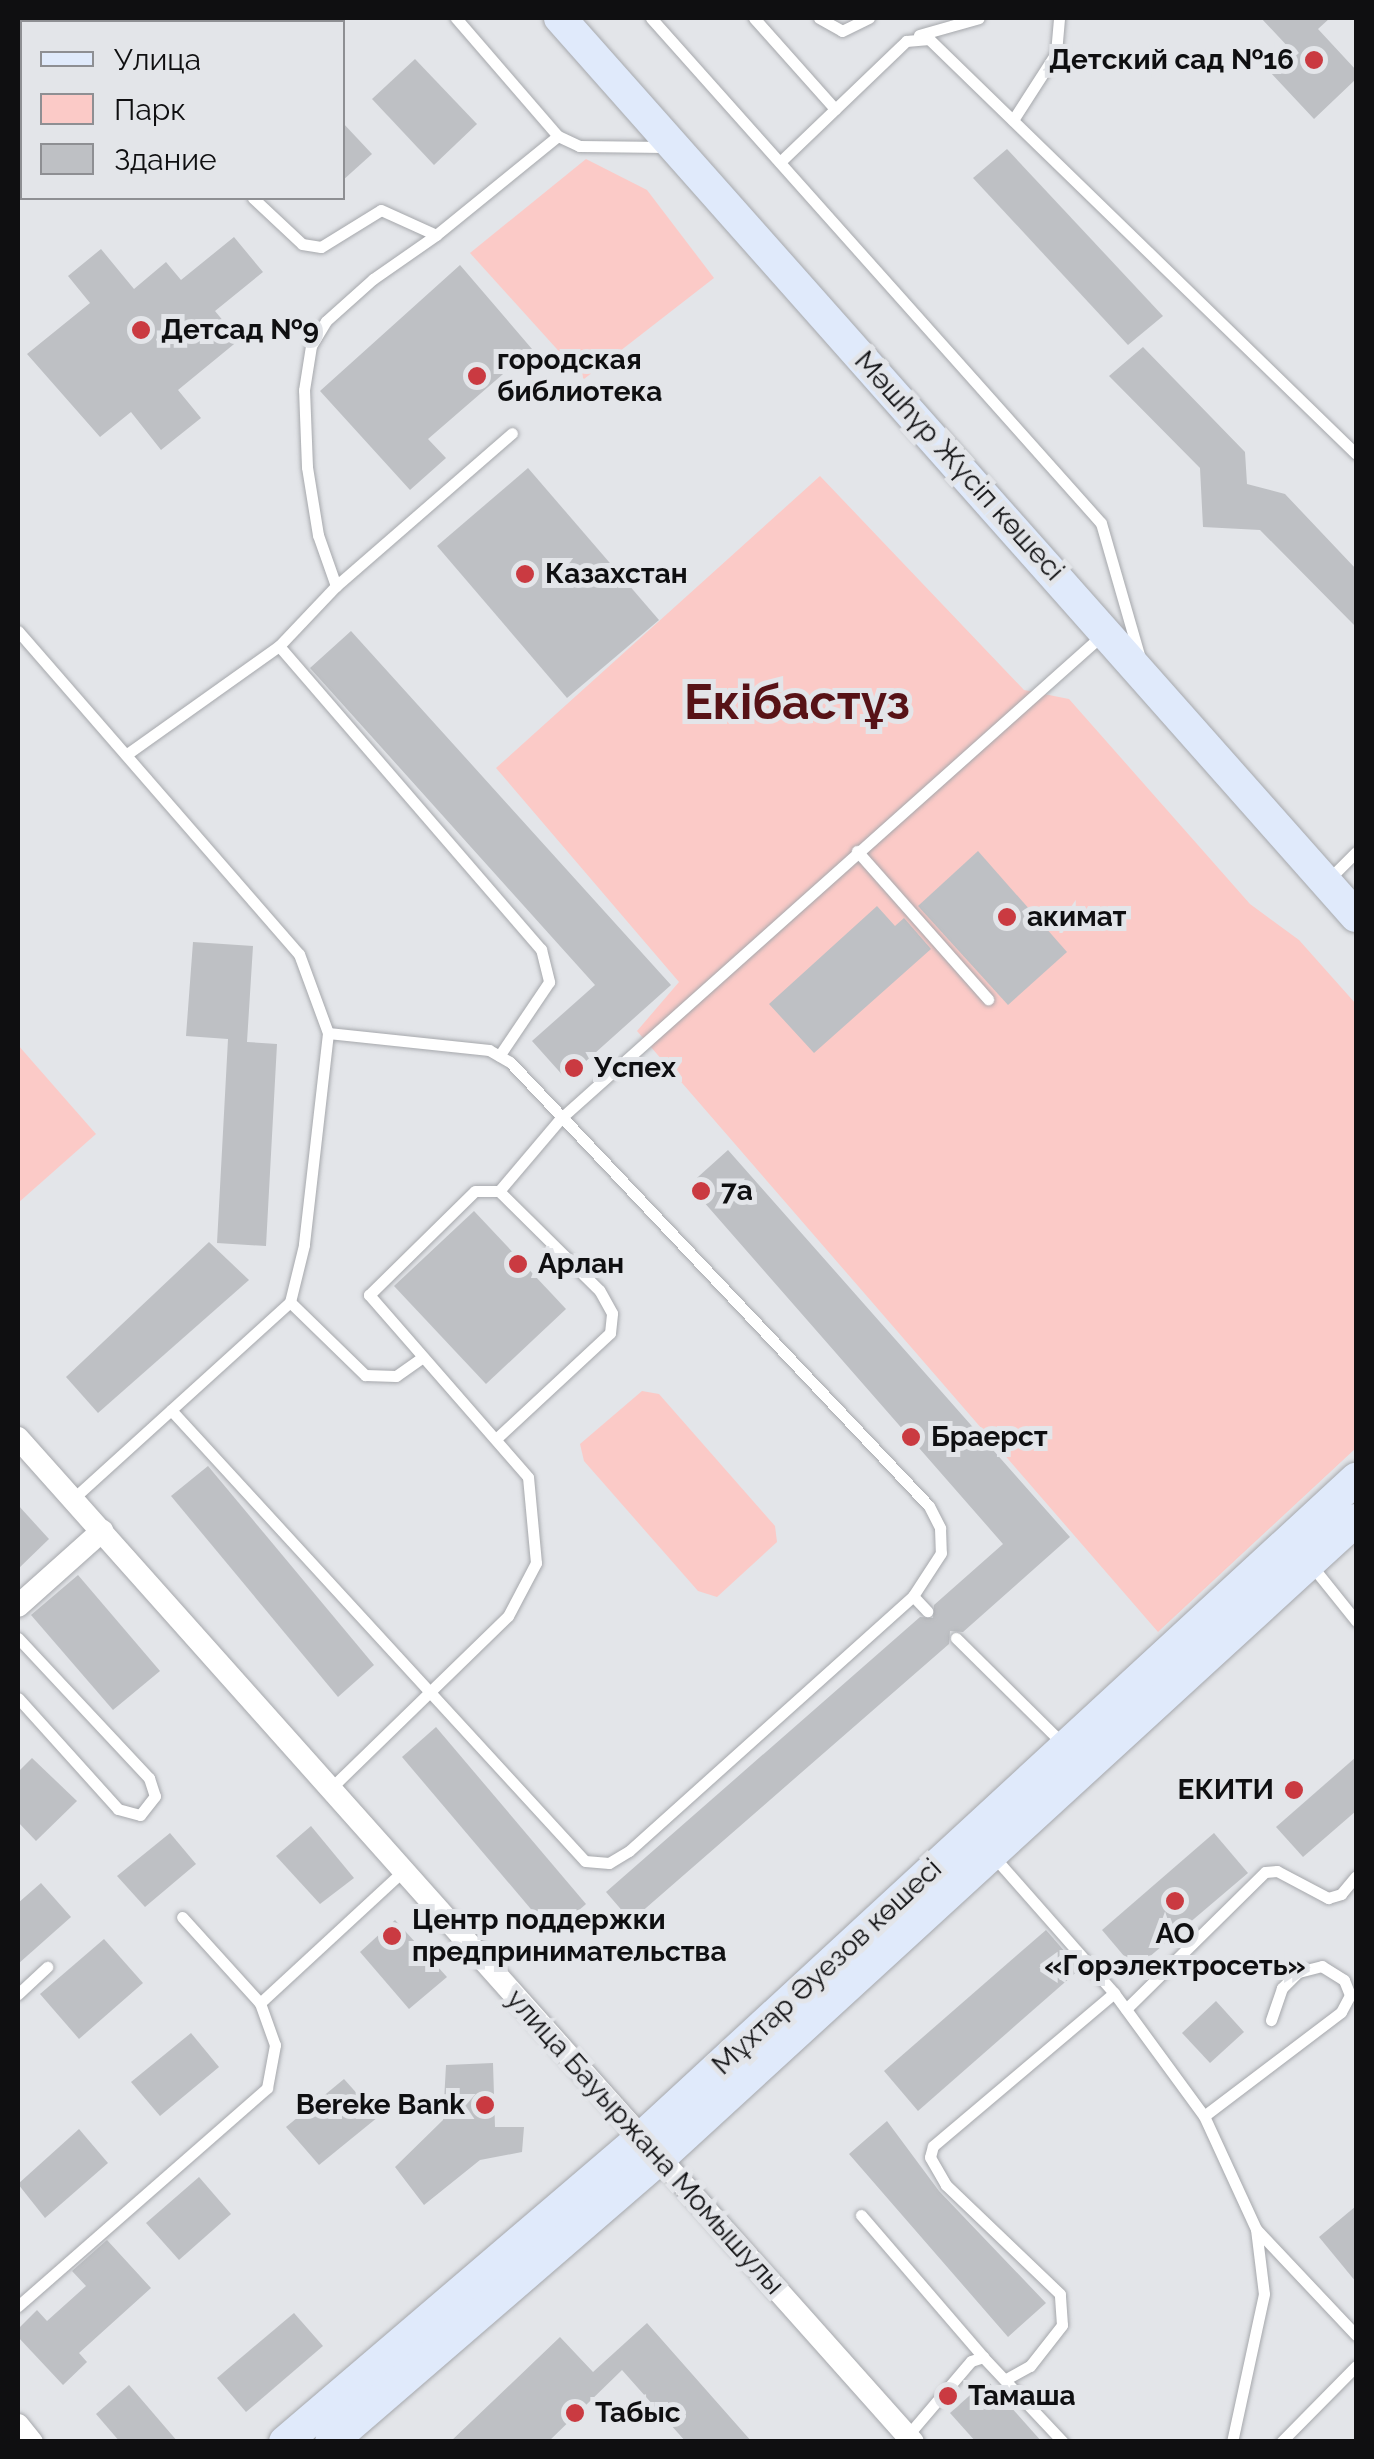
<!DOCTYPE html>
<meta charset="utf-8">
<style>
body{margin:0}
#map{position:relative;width:1374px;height:2459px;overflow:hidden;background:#e3e5e9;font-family:Raleway,sans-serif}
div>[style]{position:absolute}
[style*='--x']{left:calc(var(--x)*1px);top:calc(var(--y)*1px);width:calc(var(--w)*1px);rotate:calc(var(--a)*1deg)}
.green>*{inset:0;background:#fbcac7}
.building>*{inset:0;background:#bec0c4}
.roads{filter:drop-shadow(0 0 2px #a6a8ac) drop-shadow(0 0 2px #a6a8ac)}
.lane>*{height:11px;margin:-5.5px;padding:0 5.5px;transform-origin:5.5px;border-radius:5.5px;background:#fff}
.street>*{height:22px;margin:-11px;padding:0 11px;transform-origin:11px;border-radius:11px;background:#fff}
.secondary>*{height:32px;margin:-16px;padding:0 16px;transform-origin:16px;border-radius:16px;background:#e0eafb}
.dots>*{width:28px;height:28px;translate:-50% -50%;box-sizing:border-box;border:5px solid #e3e5e9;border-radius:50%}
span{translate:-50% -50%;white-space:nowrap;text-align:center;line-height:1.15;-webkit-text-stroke:10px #e3e5e9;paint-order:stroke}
.poi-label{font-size:28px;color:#0f0f11;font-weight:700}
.right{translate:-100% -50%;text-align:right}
.left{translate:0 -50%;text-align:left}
.street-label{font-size:28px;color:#0f0f11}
.town-label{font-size:48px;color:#571216;font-weight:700}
.frame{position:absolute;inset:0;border:20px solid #0f0f11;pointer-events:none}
.legend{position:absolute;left:20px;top:20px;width:325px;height:180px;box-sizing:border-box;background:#e3e5e9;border:2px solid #8e8f93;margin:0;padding:12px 18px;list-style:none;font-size:30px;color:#0f0f11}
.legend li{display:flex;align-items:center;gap:20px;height:50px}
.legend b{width:50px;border:2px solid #8e8f93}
</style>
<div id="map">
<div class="green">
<i style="clip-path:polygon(586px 159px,647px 190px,714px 278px,584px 379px,470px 253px)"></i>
<i style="clip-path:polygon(820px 476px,1024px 690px,1069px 699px,1250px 904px,1299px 940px,1356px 1004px,1356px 1448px,1158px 1632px,637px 1031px,679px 982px,496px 768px)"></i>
<i style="clip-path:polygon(18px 1045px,96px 1134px,18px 1203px)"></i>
<i style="clip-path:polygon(642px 1391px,659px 1394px,775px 1526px,777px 1542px,717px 1597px,698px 1591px,584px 1461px,580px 1444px)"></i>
</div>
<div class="building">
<i style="clip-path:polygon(1261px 18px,1330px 18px,1318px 29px,1356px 70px,1356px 79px,1314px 119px,1269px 71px,1291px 50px)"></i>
<i style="clip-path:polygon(415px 59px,477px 124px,434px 165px,372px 99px)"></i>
<i style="clip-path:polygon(342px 122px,372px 154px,342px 181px)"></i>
<i style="clip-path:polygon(1007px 149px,1163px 316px,1128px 345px,973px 178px)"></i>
<i style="clip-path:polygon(234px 237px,263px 272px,215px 311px,239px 340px,178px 390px,201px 418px,161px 450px,131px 412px,100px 437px,27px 354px,90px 303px,68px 276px,101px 249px,134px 289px,166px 262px,181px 280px)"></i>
<i style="clip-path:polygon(460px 265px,532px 349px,428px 439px,446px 458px,410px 490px,320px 391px)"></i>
<i style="clip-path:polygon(1143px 347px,1245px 452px,1247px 484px,1285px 494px,1356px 569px,1356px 627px,1260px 530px,1203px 527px,1200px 468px,1109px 376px)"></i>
<i style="clip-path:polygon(528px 468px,659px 620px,567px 698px,437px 546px)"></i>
<i style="clip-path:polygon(351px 631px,671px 985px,566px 1079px,532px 1041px,595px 985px,310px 668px)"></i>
<i style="clip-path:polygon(978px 851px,1067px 952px,1008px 1005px,918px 906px)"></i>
<i style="clip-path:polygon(877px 906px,895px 926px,904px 918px,931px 949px,814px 1053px,769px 1004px)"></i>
<i style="clip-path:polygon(193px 942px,253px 946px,247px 1042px,277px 1044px,266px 1246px,217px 1243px,228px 1039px,186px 1036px)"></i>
<i style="clip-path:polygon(728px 1150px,1070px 1537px,963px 1632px,950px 1631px,949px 1644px,631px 1921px,606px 1892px,920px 1617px,933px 1618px,934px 1605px,1003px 1544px,689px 1185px)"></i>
<i style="clip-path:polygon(474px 1211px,566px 1309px,486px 1384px,394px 1286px)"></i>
<i style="clip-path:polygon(209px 1242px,249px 1280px,98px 1413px,66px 1377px)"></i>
<i style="clip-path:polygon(208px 1466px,374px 1665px,338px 1697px,171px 1496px)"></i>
<i style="clip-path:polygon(18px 1505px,49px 1539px,18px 1569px)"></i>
<i style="clip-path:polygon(78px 1575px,160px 1671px,113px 1710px,31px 1615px)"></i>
<i style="clip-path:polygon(436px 1727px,586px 1904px,552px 1934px,402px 1757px)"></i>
<i style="clip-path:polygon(1356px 1757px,1356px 1811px,1303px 1857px,1276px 1827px)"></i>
<i style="clip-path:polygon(32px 1758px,77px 1801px,36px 1841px,18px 1822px,18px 1772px)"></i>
<i style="clip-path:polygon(311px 1826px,354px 1878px,320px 1904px,276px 1856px)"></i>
<i style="clip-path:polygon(170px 1833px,196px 1864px,145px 1907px,117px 1876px)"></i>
<i style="clip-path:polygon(1214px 1833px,1248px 1873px,1135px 1969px,1102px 1930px)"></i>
<i style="clip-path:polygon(41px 1883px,71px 1917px,18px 1964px,18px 1903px)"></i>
<i style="clip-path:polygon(395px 1920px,447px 1977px,409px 2009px,360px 1952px)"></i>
<i style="clip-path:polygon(1046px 1930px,1080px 1969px,918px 2111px,884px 2071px)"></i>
<i style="clip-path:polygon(104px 1939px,143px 1983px,79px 2039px,40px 1994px)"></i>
<i style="clip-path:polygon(1216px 2001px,1244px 2032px,1210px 2063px,1182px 2033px)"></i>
<i style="clip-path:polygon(191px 2033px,219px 2067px,160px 2116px,131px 2082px)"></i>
<i style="clip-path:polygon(493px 2063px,495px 2127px,524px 2127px,522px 2152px,480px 2160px,424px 2205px,395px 2167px,443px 2120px,446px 2065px)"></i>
<i style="clip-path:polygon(344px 2079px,378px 2117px,319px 2165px,286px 2127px)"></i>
<i style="clip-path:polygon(887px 2121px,939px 2191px,1046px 2303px,1008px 2337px,849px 2154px)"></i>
<i style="clip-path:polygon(79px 2129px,108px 2163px,45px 2218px,18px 2184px)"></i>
<i style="clip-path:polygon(199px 2177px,231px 2214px,179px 2260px,146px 2223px)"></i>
<i style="clip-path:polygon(1356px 2206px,1356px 2282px,1319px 2237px)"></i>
<i style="clip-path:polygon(107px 2240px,151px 2288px,79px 2353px,87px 2362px,63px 2385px,18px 2337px,18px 2329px,37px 2310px,47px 2321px,86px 2286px,72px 2271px)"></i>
<i style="clip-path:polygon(294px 2313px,323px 2346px,246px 2412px,217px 2378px)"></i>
<i style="clip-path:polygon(647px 2323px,752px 2442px,686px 2442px,622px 2370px,548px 2442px,450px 2442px,560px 2337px,593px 2372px)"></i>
<i style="clip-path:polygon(987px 2380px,1042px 2442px,976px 2442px,950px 2413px)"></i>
<i style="clip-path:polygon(129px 2385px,178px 2442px,120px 2442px,96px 2414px)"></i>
</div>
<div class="roads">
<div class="lane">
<i style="--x:185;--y:18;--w:6;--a:39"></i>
<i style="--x:456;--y:18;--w:156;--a:49.2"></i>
<i style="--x:651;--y:18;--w:676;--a:48.3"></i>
<i style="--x:1101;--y:523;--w:137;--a:73.9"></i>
<i style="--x:754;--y:18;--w:122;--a:48.3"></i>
<i style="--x:819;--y:18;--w:26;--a:29"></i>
<i style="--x:842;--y:31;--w:30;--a:-26"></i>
<i style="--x:30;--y:22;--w:8;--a:-30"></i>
<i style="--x:18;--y:33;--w:6;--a:-45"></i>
<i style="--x:919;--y:35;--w:62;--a:-15.8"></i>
<i style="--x:1013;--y:120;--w:80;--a:-57.3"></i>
<i style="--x:1056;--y:53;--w:35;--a:-85"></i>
<i style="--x:780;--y:162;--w:175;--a:-43.8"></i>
<i style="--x:906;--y:41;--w:23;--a:-5"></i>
<i style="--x:929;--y:39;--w:595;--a:44.18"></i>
<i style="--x:253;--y:198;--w:67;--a:43.2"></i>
<i style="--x:302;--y:244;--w:19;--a:9"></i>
<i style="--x:321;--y:247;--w:70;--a:-31.7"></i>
<i style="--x:381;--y:210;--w:60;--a:24.4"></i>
<i style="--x:436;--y:235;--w:157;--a:-39.1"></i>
<i style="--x:558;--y:136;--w:23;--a:25"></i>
<i style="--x:579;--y:146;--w:87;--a:0.7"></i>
<i style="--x:336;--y:586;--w:54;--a:-109.4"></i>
<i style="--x:318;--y:535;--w:69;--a:-99.2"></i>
<i style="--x:307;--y:467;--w:77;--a:-92.2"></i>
<i style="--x:304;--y:390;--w:45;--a:-81"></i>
<i style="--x:311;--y:346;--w:29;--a:-59"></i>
<i style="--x:326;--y:321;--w:63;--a:-41.8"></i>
<i style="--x:373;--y:279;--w:77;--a:-34.9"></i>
<i style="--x:18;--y:631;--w:428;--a:49"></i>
<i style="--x:299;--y:954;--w:84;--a:69.8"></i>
<i style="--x:328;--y:1033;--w:213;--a:96.5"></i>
<i style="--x:304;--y:1245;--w:59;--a:103.8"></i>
<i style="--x:290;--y:1302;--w:294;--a:137.8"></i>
<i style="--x:279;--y:646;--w:401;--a:49.2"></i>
<i style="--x:541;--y:949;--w:34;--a:76"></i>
<i style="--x:549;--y:982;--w:89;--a:124"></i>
<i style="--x:127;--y:754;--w:186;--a:-35.4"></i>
<i style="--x:279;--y:646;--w:83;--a:-46.5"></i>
<i style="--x:336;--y:586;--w:233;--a:-41"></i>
<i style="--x:857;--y:851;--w:198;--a:48.5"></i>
<i style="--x:1327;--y:881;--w:41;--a:-45"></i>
<i style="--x:328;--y:1033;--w:162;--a:6"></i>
<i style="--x:489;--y:1050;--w:24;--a:30"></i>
<i style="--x:510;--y:1062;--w:610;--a:46.66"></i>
<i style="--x:929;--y:1506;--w:25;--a:63"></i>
<i style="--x:940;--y:1528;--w:25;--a:88"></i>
<i style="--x:941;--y:1553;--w:51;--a:123.1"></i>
<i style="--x:290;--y:1302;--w:105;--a:44.2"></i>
<i style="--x:365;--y:1375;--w:31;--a:2"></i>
<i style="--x:396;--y:1376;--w:29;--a:-35"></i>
<i style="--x:171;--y:1410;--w:612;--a:47.45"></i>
<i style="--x:585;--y:1861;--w:24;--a:5"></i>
<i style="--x:609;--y:1863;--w:23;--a:-31"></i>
<i style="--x:629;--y:1851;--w:382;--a:-41.9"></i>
<i style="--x:913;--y:1596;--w:21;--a:47"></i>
<i style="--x:498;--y:1437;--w:153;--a:-42.9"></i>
<i style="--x:610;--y:1333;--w:20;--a:-84"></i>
<i style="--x:612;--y:1313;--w:26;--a:-119"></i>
<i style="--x:599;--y:1290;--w:141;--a:-135.3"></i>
<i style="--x:1312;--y:1566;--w:70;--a:51.3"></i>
<i style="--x:18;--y:1638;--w:192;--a:46.9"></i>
<i style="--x:149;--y:1778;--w:19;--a:72"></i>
<i style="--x:155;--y:1796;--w:24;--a:128"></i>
<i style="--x:140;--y:1815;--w:23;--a:-165"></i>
<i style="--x:118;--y:1809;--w:149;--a:-132"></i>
<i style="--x:956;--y:1638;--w:149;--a:44.7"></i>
<i style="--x:330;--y:1789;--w:248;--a:-44.2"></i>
<i style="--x:508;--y:1616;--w:60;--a:-62.2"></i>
<i style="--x:536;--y:1563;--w:86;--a:-95.3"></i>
<i style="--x:528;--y:1477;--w:242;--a:-131.1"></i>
<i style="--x:369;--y:1295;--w:148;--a:-44.5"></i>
<i style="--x:475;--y:1191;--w:24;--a:0"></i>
<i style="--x:499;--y:1191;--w:94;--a:-49.7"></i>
<i style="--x:560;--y:1119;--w:727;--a:-41.76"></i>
<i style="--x:995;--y:1858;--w:180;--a:48.6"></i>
<i style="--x:1114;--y:1993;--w:152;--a:53.8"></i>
<i style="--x:1204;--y:2116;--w:124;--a:65.3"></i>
<i style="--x:1256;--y:2229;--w:65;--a:83"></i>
<i style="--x:1264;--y:2294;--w:151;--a:102.2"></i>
<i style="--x:18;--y:1994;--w:40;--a:-43"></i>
<i style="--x:260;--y:2003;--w:195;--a:-42.7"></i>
<i style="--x:1126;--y:2009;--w:195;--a:-44.6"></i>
<i style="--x:1265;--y:1872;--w:12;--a:-5"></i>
<i style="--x:1277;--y:1871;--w:58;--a:27.9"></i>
<i style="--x:1328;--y:1898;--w:14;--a:-17"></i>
<i style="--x:1341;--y:1894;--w:23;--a:-50"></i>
<i style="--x:1204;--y:2116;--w:172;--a:-37.2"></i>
<i style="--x:1341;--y:2012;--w:19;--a:-62"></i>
<i style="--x:1350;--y:1995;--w:16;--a:-112"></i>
<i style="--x:1344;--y:1980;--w:26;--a:-148"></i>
<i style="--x:1322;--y:1966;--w:25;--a:166"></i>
<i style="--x:1298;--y:1972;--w:23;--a:135"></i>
<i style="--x:1282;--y:1988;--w:34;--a:109"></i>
<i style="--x:861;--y:2215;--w:187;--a:49.3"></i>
<i style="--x:1256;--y:2229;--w:146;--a:46.7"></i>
<i style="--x:18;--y:2306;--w:331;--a:-41.2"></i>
<i style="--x:267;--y:2088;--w:44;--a:-79.5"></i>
<i style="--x:275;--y:2045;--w:45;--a:-109.7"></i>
<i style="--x:260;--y:2003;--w:116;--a:-132.2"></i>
<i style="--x:1008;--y:2378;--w:25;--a:-29"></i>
<i style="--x:1030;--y:2366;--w:52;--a:-52"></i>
<i style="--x:1062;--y:2325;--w:31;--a:-94"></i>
<i style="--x:1060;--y:2294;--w:158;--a:-136.3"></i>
<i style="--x:946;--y:2185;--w:32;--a:-120"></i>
<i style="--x:930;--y:2157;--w:11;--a:-75"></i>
<i style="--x:933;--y:2146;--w:237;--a:-40.2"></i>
<i style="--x:908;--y:2435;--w:97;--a:-49.6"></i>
<i style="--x:971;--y:2361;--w:13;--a:-18"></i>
<i style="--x:983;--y:2357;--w:117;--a:46.7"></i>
<i style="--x:1281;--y:2442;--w:107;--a:-45.4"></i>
</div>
<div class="street">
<i style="--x:18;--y:1438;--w:1345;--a:48.29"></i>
<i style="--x:18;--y:1606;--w:113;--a:-41.8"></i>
<i style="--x:18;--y:2425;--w:22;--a:51"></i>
</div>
<div class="secondary">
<i style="--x:560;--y:18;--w:1200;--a:48.45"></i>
<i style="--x:285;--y:2442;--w:467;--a:-40.5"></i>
<i style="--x:640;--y:2139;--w:974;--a:-42.67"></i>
<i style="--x:331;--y:2442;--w:435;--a:-40.8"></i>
<i style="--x:660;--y:2158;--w:944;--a:-42.51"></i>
</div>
</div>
<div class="dots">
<i style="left:1314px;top:60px;background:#ca3a41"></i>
<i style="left:141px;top:330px;background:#ca3a41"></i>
<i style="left:477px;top:376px;background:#ca3a41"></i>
<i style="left:525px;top:574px;background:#ca3a41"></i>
<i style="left:1007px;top:917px;background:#ca3a41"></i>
<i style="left:574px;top:1068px;background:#ca3a41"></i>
<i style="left:701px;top:1191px;background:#ca3a41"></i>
<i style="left:518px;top:1264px;background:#ca3a41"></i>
<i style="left:911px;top:1437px;background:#ca3a41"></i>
<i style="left:1294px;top:1790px;background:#ca3a41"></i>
<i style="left:1175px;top:1901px;background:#ca3a41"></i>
<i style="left:392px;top:1936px;background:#ca3a41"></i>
<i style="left:485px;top:2105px;background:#ca3a41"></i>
<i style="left:948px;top:2396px;background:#ca3a41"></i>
<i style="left:575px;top:2413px;background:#ca3a41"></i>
</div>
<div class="poi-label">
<span class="right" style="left:1294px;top:60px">Детский сад №16</span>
<span class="left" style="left:161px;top:330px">Детсад №9</span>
<span class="left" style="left:497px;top:376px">городская<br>библиотека</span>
<span class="left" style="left:545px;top:574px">Казахстан</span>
<span class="left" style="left:1027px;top:917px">акимат</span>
<span class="left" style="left:594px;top:1068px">Успех</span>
<span class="left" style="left:721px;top:1191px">7а</span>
<span class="left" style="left:538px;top:1264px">Арлан</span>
<span class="left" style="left:931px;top:1437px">Браерст</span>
<span class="right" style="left:1274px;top:1790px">ЕКИТИ</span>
<span class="left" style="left:412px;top:1936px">Центр поддержки<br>предпринимательства</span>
<span style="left:1175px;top:1950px">АО<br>«Горэлектросеть»</span>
<span class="right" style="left:465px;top:2105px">Bereke Bank</span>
<span class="left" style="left:968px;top:2396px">Тамаша</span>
<span class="left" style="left:595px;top:2413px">Табыс</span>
</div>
<div class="street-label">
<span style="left:959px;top:466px;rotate:48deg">Мәшһүр Жүсіп көшесі</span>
<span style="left:827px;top:1967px;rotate:-43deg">Мұхтар Әуезов көшесі</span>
<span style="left:645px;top:2142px;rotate:48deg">улица Бауыржана Момышулы</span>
</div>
<div class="town-label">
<span style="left:797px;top:703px">Екібастұз</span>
</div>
<div class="frame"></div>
<ul class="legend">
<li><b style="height:12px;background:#e0eafb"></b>Улица</li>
<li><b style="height:28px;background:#fbcac7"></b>Парк</li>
<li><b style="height:28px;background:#bec0c4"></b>Здание</li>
</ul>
</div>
